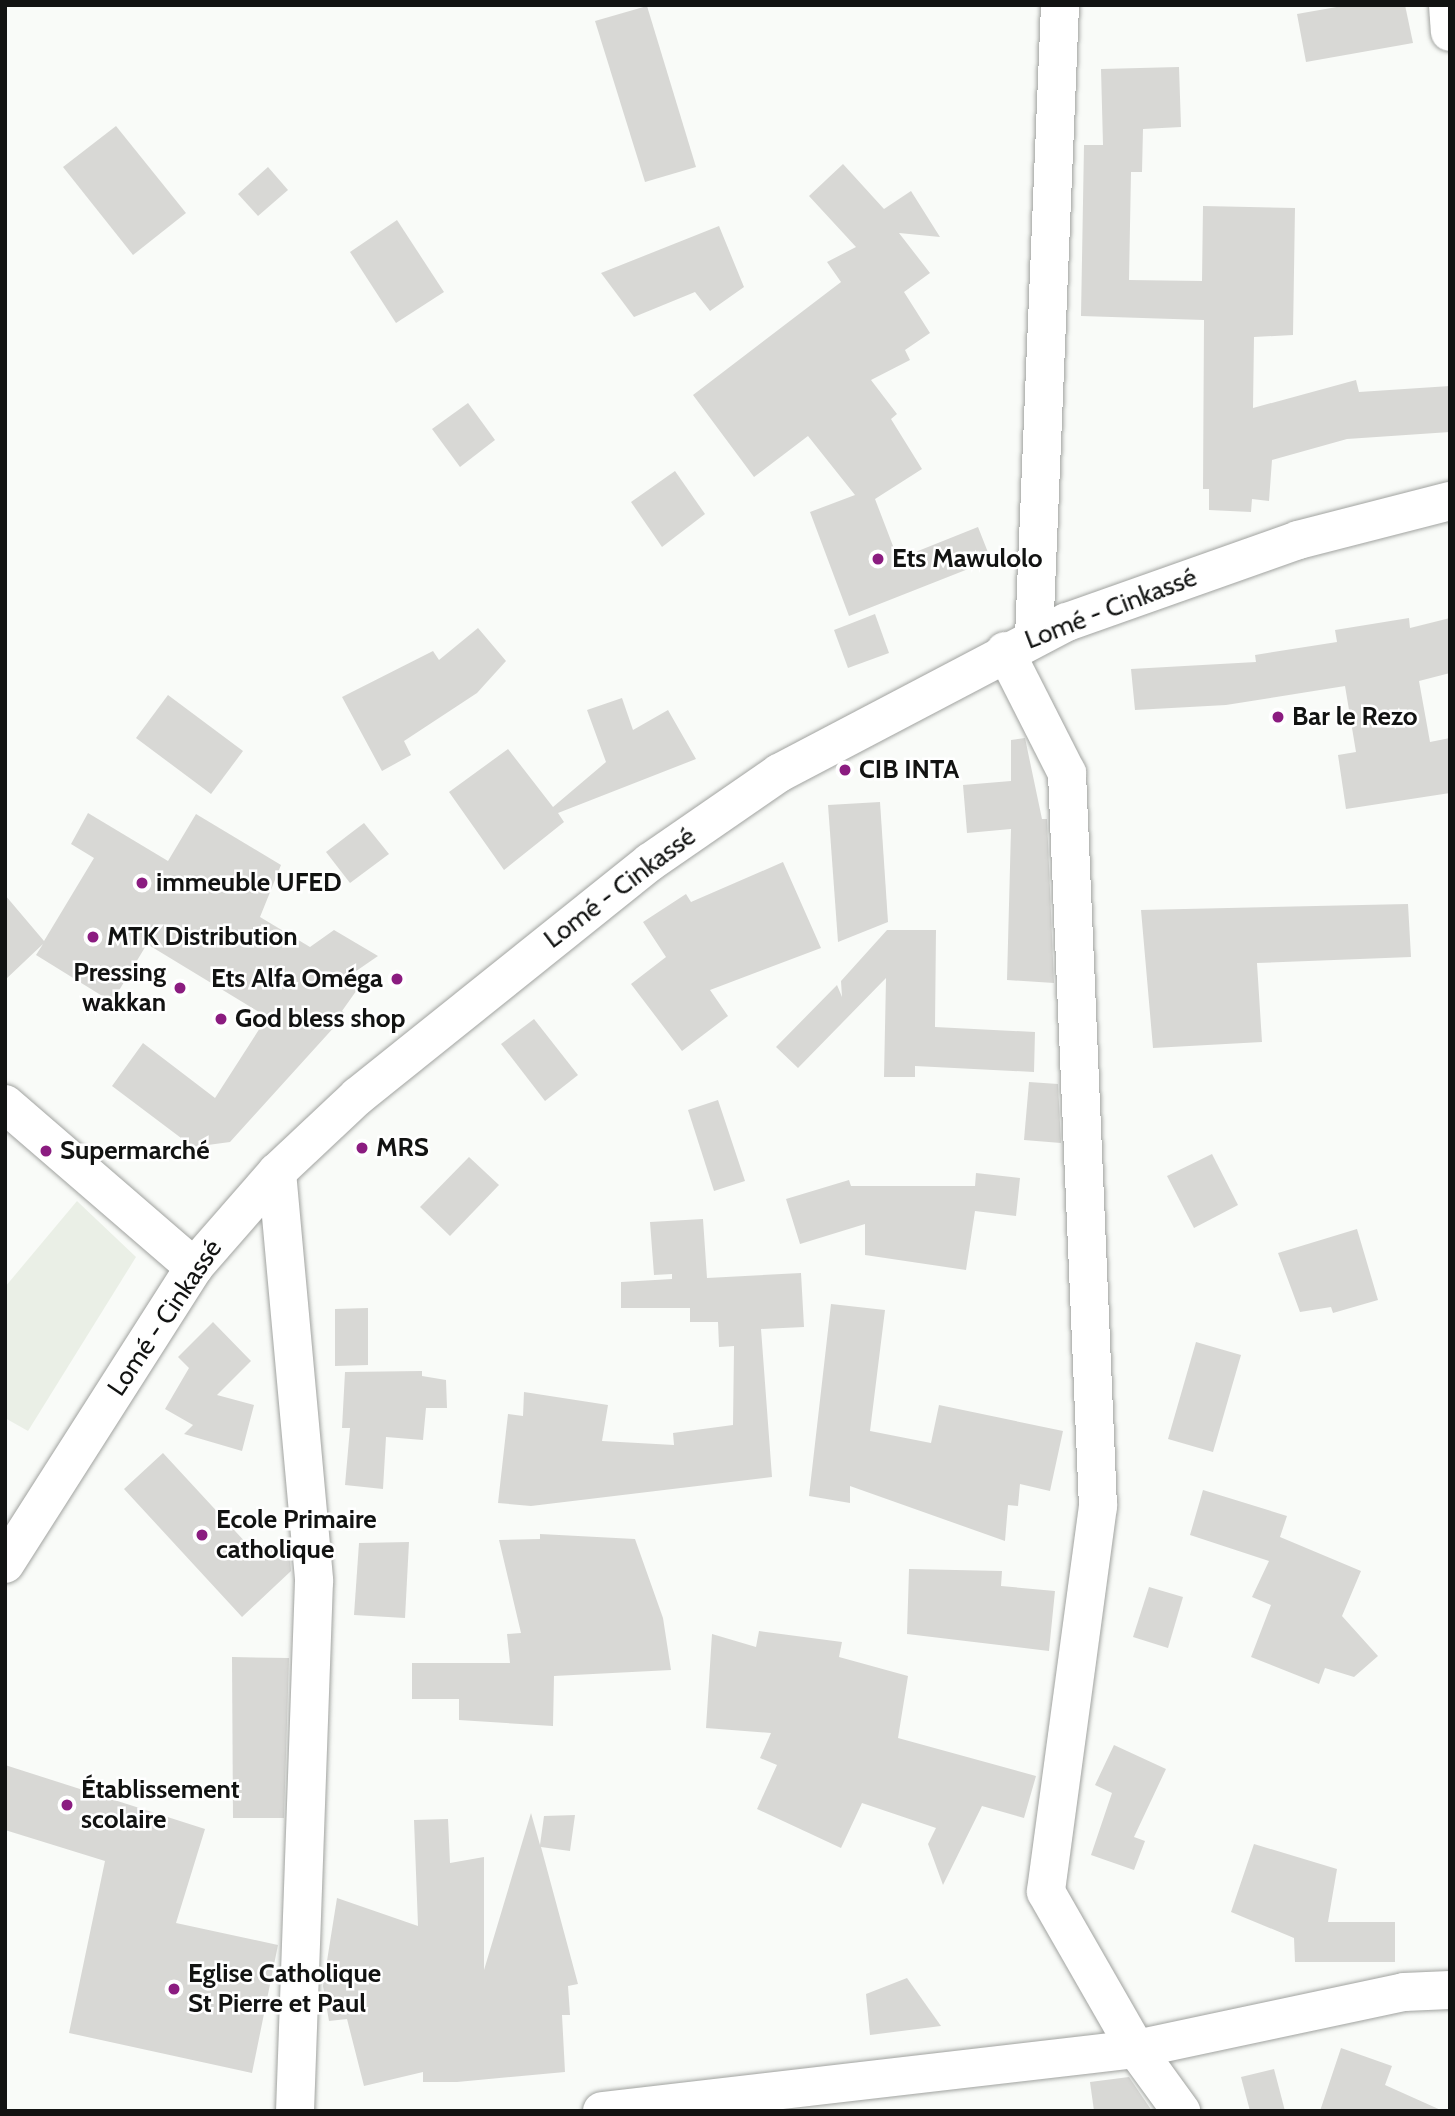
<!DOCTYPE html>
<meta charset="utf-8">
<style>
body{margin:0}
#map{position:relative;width:1455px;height:2116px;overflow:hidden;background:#f9fbf8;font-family:Cabin,sans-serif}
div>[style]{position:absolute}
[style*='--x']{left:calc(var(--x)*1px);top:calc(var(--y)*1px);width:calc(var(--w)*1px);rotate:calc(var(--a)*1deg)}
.built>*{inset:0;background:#eaefe6}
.building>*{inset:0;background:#d8d8d5}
.roads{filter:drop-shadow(0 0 2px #a1a3a0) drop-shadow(0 0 2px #a1a3a0)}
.minor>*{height:38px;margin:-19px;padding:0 19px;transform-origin:19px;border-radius:19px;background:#fff}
.major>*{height:38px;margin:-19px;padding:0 19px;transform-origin:19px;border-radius:19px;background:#fff}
.highway>*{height:38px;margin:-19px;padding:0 19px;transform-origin:19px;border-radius:19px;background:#fff}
.dots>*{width:19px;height:19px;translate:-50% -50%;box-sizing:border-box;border:4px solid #fff;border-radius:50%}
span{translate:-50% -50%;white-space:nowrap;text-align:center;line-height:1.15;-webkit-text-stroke:5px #fff;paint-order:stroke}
.poi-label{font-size:26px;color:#121312;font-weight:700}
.left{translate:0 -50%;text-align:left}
.right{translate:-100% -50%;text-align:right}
.street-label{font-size:26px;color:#121312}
.frame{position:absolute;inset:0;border:7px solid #121312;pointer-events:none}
</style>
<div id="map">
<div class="built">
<i style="clip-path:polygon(77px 1201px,136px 1257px,28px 1431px,5px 1418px,5px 1287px)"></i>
</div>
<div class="building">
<i style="clip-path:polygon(1348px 5px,1405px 5px,1413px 43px,1306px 62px,1297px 14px)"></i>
<i style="clip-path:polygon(647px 6px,696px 167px,645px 182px,595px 21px)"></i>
<i style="clip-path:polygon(1179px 67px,1181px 127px,1143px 129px,1142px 172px,1131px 172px,1129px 280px,1202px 281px,1203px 206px,1295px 208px,1293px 335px,1254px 337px,1253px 408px,1356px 380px,1359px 392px,1450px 386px,1450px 432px,1347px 439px,1272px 460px,1269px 501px,1252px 499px,1251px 512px,1209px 510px,1209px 489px,1203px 489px,1204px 320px,1081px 316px,1084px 145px,1103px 145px,1101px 69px)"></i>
<i style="clip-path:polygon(116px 126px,186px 213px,133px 255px,63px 167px)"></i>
<i style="clip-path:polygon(843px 164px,884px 209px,911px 191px,940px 237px,899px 233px,930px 273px,904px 292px,930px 333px,905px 350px,910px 360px,871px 380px,897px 414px,891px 419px,922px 469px,875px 499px,898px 559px,978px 527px,991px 560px,849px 616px,810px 512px,855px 495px,808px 436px,754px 477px,693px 395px,841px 282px,827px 262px,856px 247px,809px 196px)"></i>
<i style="clip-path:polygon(268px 167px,288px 190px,258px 216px,238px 194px)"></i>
<i style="clip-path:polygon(397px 220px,444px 292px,396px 323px,350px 252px)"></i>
<i style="clip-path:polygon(719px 226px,744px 287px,710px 311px,695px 292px,634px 317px,601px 273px)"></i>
<i style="clip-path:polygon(468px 403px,495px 440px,460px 467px,432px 429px)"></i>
<i style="clip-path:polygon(675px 471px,705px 514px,662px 547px,631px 502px)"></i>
<i style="clip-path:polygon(875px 614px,889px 653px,848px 668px,834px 630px)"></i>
<i style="clip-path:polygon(1409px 618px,1410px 628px,1450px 618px,1450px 673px,1419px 681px,1430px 742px,1450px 738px,1450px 793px,1346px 809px,1338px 755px,1356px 752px,1345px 686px,1226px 705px,1135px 710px,1131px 669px,1256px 662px,1255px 655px,1337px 642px,1335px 630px)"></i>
<i style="clip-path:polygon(478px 628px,506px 661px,477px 693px,404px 741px,411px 755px,382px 771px,342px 697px,433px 651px,439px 660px)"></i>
<i style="clip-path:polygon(168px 695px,243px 751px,211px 794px,136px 738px)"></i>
<i style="clip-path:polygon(622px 698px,633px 730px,668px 710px,696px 759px,558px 813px,564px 822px,504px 870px,449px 792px,508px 749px,553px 807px,606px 762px,587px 710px)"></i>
<i style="clip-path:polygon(1025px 738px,1042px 819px,1047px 819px,1054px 983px,1007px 980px,1011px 829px,967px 833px,963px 785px,1011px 781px,1011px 740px)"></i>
<i style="clip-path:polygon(880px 802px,888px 922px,838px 942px,828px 805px)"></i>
<i style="clip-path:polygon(88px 813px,168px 861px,196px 814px,281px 865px,260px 917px,310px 947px,334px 930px,378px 956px,346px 978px,359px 987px,342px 1011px,346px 1014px,230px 1142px,193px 1147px,112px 1086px,143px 1043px,215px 1098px,267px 1017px,147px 944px,112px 1002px,36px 955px,43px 944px,5px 980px,5px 895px,44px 941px,94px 858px,71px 844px)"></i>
<i style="clip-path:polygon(364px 823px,389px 854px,350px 883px,326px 852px)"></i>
<i style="clip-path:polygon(783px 862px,821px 948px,710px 990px,728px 1016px,682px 1051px,631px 984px,666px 957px,643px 922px,686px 894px,691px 902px)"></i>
<i style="clip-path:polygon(1408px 904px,1411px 957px,1257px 963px,1262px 1042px,1153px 1048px,1141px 910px)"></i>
<i style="clip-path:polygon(887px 930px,936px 930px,935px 1027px,1035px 1032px,1034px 1072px,915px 1066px,915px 1077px,884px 1077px,886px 978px,798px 1068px,776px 1047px,837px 985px,842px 997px,841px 981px)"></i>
<i style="clip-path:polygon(534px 1019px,578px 1075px,545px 1101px,501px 1044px)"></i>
<i style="clip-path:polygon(1029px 1082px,1058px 1084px,1061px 1143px,1024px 1140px)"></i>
<i style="clip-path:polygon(718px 1100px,745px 1181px,714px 1191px,688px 1110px)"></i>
<i style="clip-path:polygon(1212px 1154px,1238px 1205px,1194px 1228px,1167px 1176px)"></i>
<i style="clip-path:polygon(469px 1157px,499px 1185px,450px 1236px,420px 1207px)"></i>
<i style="clip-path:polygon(976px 1173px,1020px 1178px,1016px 1216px,975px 1211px,966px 1270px,865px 1255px,865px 1224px,800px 1244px,786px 1199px,849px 1180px,851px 1186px,975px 1186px)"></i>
<i style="clip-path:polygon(703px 1219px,707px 1278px,801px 1273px,804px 1327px,761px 1329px,772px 1477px,531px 1506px,498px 1503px,508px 1414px,523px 1416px,524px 1392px,608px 1405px,602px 1441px,674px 1445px,673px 1433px,733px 1425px,734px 1346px,719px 1347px,718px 1322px,690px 1322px,690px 1308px,621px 1308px,621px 1282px,672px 1279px,672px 1274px,654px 1275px,650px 1222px)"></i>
<i style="clip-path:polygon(1357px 1229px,1378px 1300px,1333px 1313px,1331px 1307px,1300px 1312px,1278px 1253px)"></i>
<i style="clip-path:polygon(831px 1304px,885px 1310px,870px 1431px,931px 1443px,939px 1405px,1063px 1431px,1050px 1491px,1020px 1484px,1018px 1506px,1008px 1505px,1005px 1541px,850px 1486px,850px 1503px,809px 1496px)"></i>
<i style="clip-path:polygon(368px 1308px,368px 1365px,335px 1366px,335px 1309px)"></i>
<i style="clip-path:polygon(213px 1322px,251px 1361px,217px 1395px,254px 1405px,242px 1451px,184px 1434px,193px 1425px,165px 1409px,189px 1368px,178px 1357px)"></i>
<i style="clip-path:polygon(1196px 1342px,1241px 1355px,1213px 1452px,1168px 1439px)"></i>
<i style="clip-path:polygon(422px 1371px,422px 1376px,446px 1380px,447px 1408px,426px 1408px,423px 1440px,386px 1437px,383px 1489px,345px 1485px,350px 1428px,342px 1428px,345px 1372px)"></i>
<i style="clip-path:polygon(163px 1453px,248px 1545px,289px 1545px,291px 1571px,242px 1617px,124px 1489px)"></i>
<i style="clip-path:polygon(1203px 1490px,1287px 1516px,1280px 1537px,1361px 1571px,1342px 1616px,1378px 1656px,1354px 1677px,1325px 1668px,1319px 1684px,1251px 1657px,1271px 1605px,1252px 1597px,1269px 1561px,1190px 1535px)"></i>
<i style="clip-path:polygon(540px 1534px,635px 1539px,663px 1618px,671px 1670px,554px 1676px,553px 1726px,459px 1720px,459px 1699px,412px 1699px,412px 1663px,510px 1663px,507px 1634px,521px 1633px,499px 1540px,540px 1539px)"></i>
<i style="clip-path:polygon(409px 1542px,405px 1618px,354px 1615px,359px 1543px)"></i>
<i style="clip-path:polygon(909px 1569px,1002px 1571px,1001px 1586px,1055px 1591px,1049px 1651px,907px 1634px)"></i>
<i style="clip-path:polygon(1149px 1587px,1183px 1597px,1168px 1648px,1133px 1637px)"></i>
<i style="clip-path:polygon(759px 1631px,842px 1642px,839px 1657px,908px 1676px,898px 1738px,1036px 1776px,1024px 1818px,982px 1806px,943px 1885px,928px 1844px,936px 1828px,862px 1803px,841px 1848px,757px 1809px,777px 1765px,760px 1758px,771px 1733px,706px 1728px,712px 1634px,756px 1647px)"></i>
<i style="clip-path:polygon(232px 1657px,289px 1658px,284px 1818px,233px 1818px)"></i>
<i style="clip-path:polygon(1114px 1745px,1166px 1769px,1134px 1837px,1145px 1841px,1134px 1870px,1091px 1855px,1112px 1793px,1095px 1785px)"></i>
<i style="clip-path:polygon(5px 1765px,205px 1829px,176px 1923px,278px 1945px,252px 2073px,69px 2033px,105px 1861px,5px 1830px)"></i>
<i style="clip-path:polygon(531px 1813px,540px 1845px,544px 1816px,575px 1815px,570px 1851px,541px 1847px,578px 1984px,568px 1986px,570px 2015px,562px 2015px,565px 2072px,457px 2082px,423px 2082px,423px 2072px,364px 2086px,347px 2019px,329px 2021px,323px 1986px,337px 1898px,418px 1926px,414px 1820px,448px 1819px,450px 1863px,484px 1857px,484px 1970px)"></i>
<i style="clip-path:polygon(1254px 1844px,1337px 1869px,1328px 1922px,1395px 1922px,1395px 1962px,1295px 1962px,1294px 1938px,1231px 1912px)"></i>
<i style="clip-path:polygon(907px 1978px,941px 2026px,870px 2035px,866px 1994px)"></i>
<i style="clip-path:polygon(1341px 2048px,1392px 2066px,1385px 2085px,1443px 2111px,1320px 2111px)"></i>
<i style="clip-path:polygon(1274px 2069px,1285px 2111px,1250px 2111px,1241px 2077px)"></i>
<i style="clip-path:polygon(1129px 2077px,1152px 2111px,1094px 2111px,1090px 2082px)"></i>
</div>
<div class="roads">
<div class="minor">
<i style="--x:1448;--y:5;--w:27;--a:86"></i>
<i style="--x:1034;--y:637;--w:633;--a:-87.64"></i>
<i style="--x:1005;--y:651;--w:137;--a:63.1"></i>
<i style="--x:1067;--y:773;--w:734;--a:87.58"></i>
<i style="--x:1098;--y:1506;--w:389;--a:97.7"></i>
<i style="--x:1046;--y:1892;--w:181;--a:60.2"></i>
<i style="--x:1136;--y:2049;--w:77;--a:54"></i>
<i style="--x:277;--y:1172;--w:411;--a:84.8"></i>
<i style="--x:314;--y:1581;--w:530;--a:92.05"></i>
<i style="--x:602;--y:2111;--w:538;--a:-6.62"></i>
<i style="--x:1136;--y:2049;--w:274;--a:-12"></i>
<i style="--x:1404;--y:1992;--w:46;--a:-2.5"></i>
</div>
<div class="major">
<i style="--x:5;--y:1104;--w:250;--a:40.8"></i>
</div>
<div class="highway">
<i style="--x:5;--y:1564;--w:352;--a:-57.5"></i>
<i style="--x:194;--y:1267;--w:126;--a:-48.9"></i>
<i style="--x:277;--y:1172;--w:111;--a:-43.2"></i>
<i style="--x:358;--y:1096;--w:374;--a:-38.7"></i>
<i style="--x:650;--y:862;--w:157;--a:-34.6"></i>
<i style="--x:779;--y:773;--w:325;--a:-27.7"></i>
<i style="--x:1067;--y:622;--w:245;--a:-19.5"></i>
<i style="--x:1298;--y:540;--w:157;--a:-14.4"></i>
</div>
</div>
<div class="dots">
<i style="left:878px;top:559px;background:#8b1c80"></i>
<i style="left:1278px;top:717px;background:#8b1c80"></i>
<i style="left:845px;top:770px;background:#8b1c80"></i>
<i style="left:142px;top:883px;background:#8b1c80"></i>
<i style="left:93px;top:937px;background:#8b1c80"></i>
<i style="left:397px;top:979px;background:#8b1c80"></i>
<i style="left:180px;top:988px;background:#8b1c80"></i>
<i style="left:221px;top:1019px;background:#8b1c80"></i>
<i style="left:362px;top:1148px;background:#8b1c80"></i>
<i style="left:46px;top:1151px;background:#8b1c80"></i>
<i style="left:202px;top:1535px;background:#8b1c80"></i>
<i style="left:67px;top:1805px;background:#8b1c80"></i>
<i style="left:174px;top:1989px;background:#8b1c80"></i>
</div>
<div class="poi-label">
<span class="left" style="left:892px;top:559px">Ets Mawulolo</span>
<span class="left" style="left:1292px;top:717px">Bar le Rezo</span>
<span class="left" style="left:859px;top:770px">CIB INTA</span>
<span class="left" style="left:156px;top:883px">immeuble UFED</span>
<span class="left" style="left:107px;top:937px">MTK Distribution</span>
<span class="right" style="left:166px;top:988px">Pressing<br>wakkan</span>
<span class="right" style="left:383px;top:979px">Ets Alfa Oméga</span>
<span class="left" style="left:235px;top:1019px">God bless shop</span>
<span class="left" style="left:376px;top:1148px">MRS</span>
<span class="left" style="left:60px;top:1151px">Supermarché</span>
<span class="left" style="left:216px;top:1535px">Ecole Primaire<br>catholique</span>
<span class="left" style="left:81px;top:1805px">Établissement<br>scolaire</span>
<span class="left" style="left:188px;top:1989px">Eglise Catholique<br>St Pierre et Paul</span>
</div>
<div class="street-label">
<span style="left:1111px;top:609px;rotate:-21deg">Lomé - Cinkassé</span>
<span style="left:620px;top:888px;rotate:-37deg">Lomé - Cinkassé</span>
<span style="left:165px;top:1318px;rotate:-56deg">Lomé - Cinkassé</span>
</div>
<div class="frame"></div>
</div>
